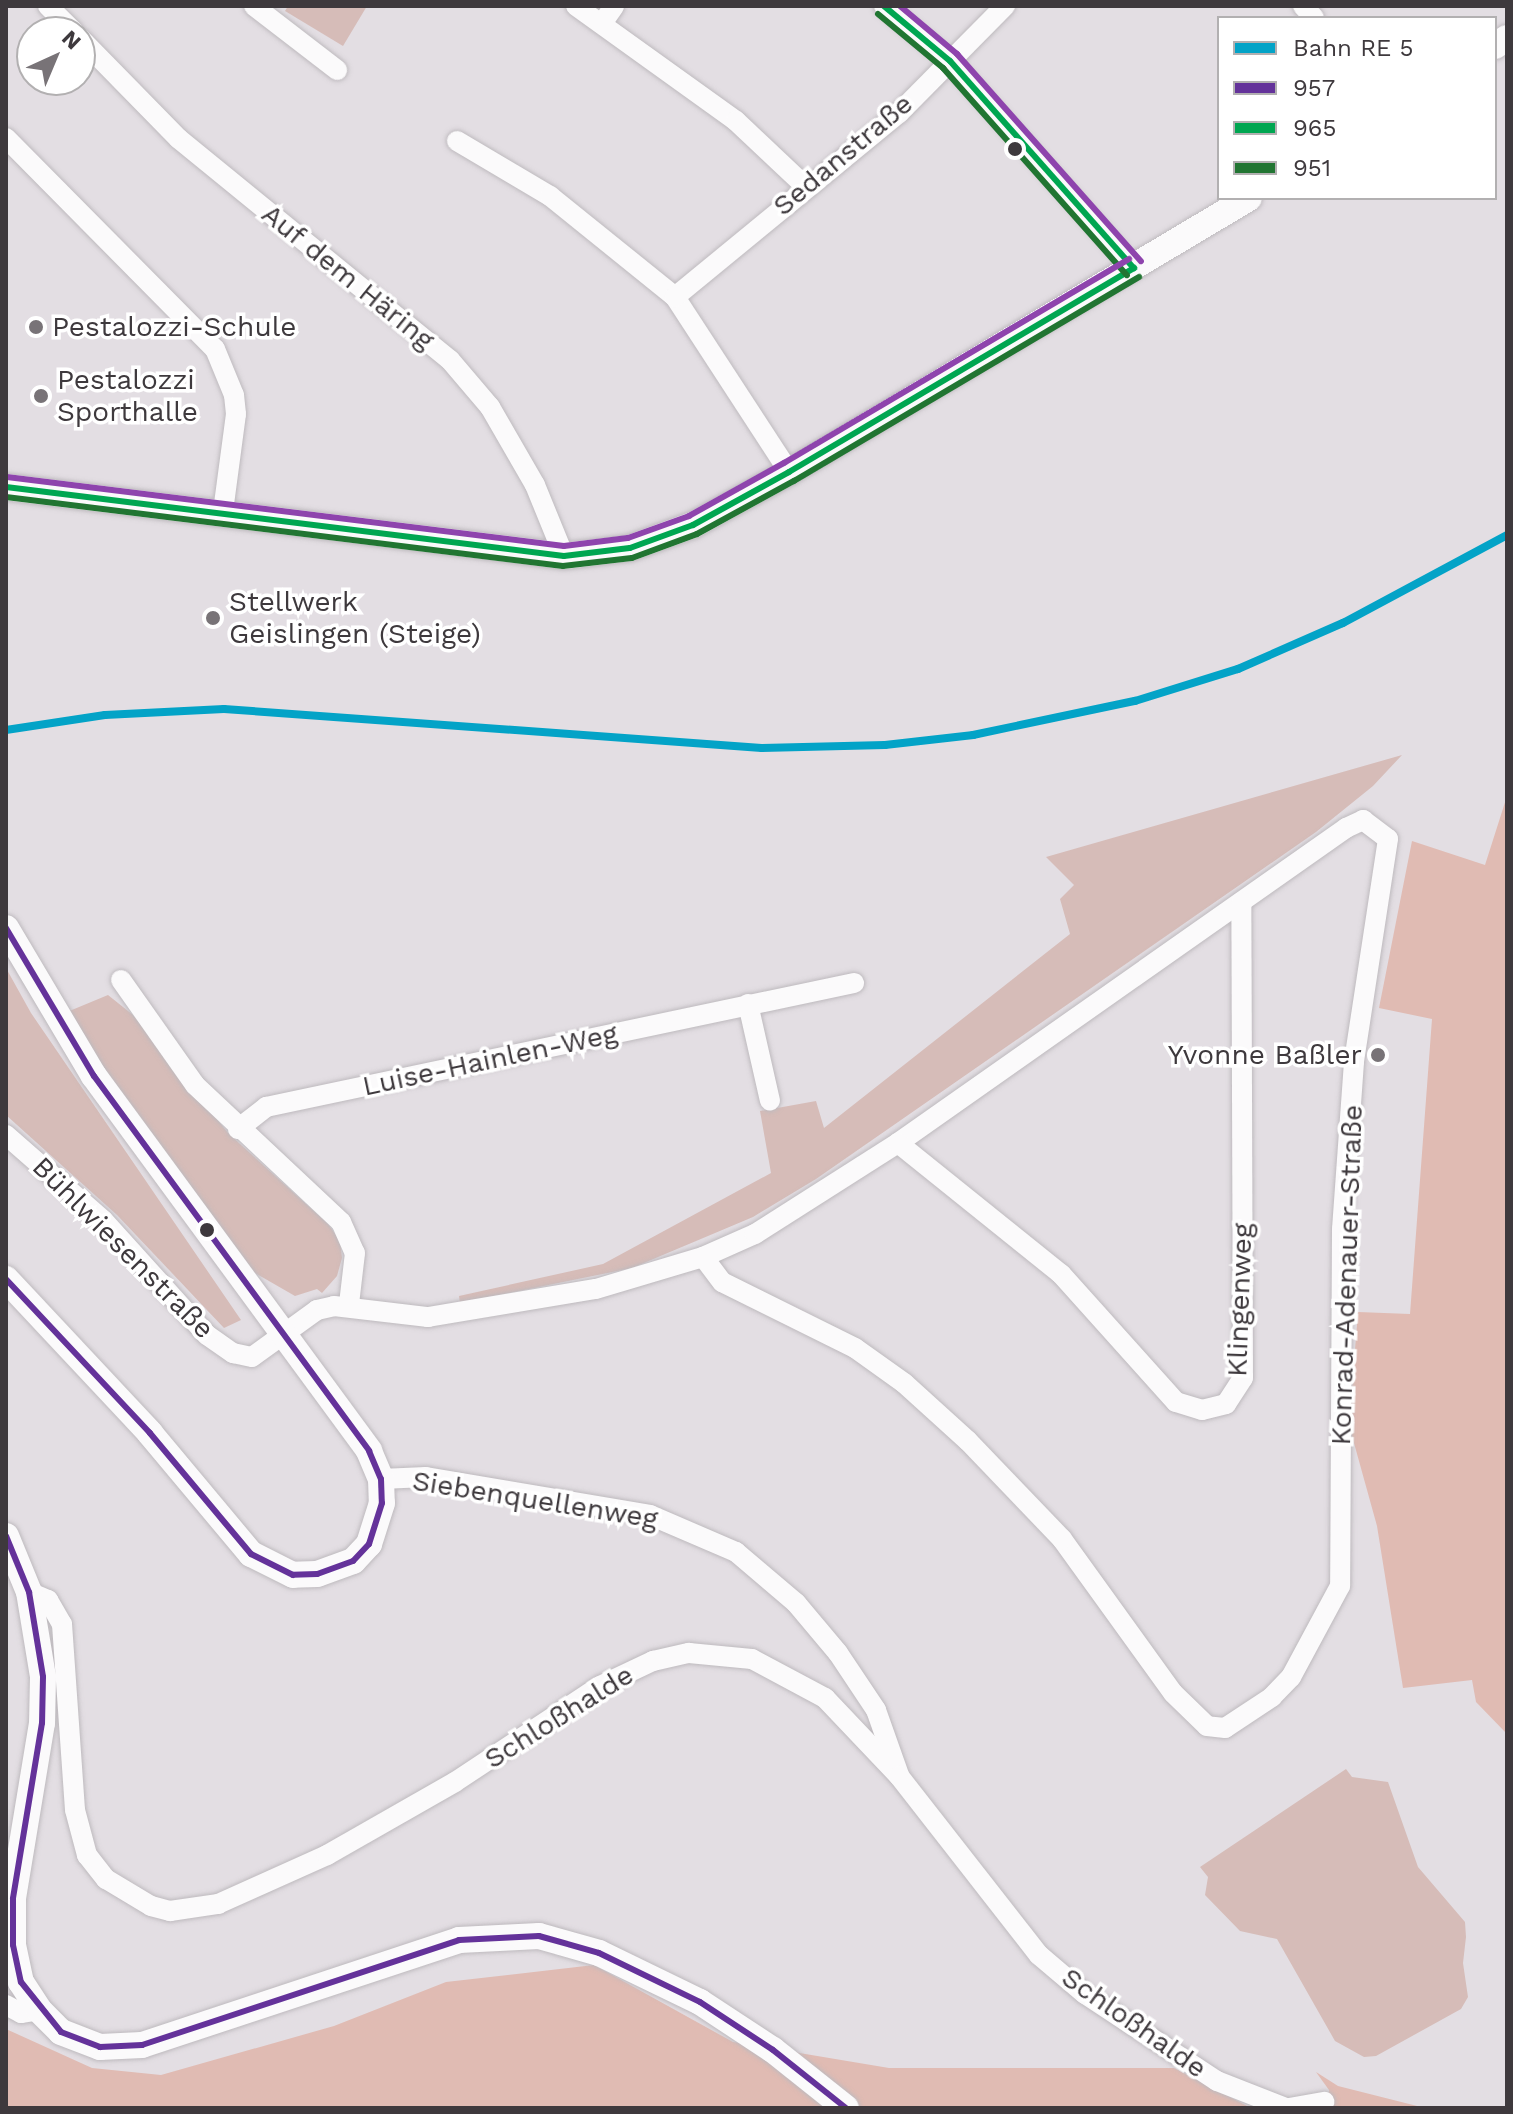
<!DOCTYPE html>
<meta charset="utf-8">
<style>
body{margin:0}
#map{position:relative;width:1513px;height:2114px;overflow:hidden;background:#e3dee3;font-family:"Work Sans",sans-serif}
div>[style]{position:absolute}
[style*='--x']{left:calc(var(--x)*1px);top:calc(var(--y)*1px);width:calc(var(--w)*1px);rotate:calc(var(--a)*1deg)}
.green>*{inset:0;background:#d6bcb8}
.forest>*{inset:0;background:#e0bbb3}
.roads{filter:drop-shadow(0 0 2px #bebabe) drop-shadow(0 0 2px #bebabe)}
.minor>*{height:20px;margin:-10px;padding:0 10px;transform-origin:10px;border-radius:10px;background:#fbfafb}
.tertiary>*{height:26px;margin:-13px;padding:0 13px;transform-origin:13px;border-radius:13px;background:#fbfafb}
.bus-1>*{height:6px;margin:-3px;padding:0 3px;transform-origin:3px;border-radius:3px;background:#64329a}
.bus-2>*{height:6px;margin:-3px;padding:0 3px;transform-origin:3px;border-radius:3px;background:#00a651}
.bus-3>*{height:6px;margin:-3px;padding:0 3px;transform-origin:3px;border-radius:3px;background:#217532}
.bus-4>*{height:6px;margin:-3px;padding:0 3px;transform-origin:3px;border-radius:3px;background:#8e44ad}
.rail-1>*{height:8px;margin:-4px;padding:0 4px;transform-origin:4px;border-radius:4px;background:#03a3c7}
.dots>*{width:22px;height:22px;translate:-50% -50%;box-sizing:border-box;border:4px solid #fff;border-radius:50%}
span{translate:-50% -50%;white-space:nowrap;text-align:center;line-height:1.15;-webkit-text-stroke:7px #fff;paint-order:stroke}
.street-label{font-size:28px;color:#3e393d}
.poi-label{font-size:28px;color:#3e393d}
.left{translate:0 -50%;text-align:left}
.right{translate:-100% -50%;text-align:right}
.frame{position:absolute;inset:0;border:8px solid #3e393d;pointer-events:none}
.legend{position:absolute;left:1217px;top:16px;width:280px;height:184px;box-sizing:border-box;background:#fff;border:2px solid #b2b0b1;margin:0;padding:10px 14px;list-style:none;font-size:24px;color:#3e393d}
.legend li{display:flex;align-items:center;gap:16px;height:40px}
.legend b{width:40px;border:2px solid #b2b0b1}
.north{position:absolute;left:16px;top:16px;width:80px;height:80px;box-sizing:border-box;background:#fff;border:2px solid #b2b0b1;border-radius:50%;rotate:44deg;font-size:22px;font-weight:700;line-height:32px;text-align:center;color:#3e393d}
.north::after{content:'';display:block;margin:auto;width:28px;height:36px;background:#787377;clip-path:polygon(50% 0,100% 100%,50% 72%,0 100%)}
</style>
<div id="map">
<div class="green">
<i style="clip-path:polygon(288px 6px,367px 6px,343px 46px,285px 11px)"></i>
<i style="clip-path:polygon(1402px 755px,1373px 786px,1316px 832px,816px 1179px,753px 1217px,632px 1268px,460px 1303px,459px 1296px,603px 1264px,771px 1173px,760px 1111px,816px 1101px,824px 1128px,1070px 934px,1060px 899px,1074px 885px,1046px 857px)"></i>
<i style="clip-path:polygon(6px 968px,31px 1013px,241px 1320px,224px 1328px,117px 1215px,6px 1115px)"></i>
<i style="clip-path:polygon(108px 995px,133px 1015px,228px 1133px,328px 1224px,340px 1241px,342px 1258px,337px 1276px,322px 1293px,317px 1289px,295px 1296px,255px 1273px,111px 1079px,67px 1012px)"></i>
<i style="clip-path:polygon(1346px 1769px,1352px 1777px,1388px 1782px,1418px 1867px,1465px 1922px,1466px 1937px,1463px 1963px,1468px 1997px,1461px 2009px,1376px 2056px,1364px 2057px,1335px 2041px,1277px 1939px,1240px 1931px,1205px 1895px,1208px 1877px,1200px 1867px)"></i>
</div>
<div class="forest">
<i style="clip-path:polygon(1507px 796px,1507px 1734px,1476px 1702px,1472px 1680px,1403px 1688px,1377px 1526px,1349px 1425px,1358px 1312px,1410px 1314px,1432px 1019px,1379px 1008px,1412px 841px,1485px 865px)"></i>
<i style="clip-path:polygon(594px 1965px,733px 2042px,889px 2068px,1174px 2068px,1251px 2108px,6px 2108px,6px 2029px,92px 2068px,161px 2075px,334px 2026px,446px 1982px)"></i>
<i style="clip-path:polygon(1316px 2072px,1338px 2086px,1425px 2108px,1328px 2108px,1329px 2090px)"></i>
</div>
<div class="roads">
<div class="minor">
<i style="--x:48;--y:6;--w:37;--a:45"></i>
<i style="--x:254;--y:6;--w:105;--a:37.6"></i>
<i style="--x:576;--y:6;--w:197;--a:35.7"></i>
<i style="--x:736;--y:121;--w:95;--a:43.3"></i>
<i style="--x:884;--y:6;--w:86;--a:39.8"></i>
<i style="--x:950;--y:61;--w:277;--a:48.4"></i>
<i style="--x:1303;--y:6;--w:16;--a:47"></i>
<i style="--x:603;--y:22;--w:19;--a:-55"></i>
<i style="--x:80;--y:38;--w:141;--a:45.6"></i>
<i style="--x:179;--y:139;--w:350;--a:39.2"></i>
<i style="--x:450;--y:360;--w:62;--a:49.6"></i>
<i style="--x:490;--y:407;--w:90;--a:60"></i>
<i style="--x:535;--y:485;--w:77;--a:67.8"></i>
<i style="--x:6;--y:138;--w:297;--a:45.3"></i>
<i style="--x:215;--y:349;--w:50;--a:67.6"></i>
<i style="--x:234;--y:395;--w:19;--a:84"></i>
<i style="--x:236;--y:414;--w:99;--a:97.6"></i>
<i style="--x:457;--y:141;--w:108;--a:30.6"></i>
<i style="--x:550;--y:196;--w:161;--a:38.9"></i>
<i style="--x:675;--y:297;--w:209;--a:56.9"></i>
<i style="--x:675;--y:297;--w:290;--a:-39.4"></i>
<i style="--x:899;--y:113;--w:151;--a:-45.3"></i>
<i style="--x:121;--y:980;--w:128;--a:54.8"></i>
<i style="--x:195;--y:1085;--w:200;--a:43.2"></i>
<i style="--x:341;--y:1222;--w:34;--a:66"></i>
<i style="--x:355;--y:1253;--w:51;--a:96.7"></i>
<i style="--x:748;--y:1004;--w:99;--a:77.2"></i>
<i style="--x:238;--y:1129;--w:36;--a:-38"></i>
<i style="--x:266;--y:1107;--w:601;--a:-11.91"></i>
<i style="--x:6;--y:1135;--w:129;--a:41.2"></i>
<i style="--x:103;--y:1220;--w:155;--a:47.9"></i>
<i style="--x:207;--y:1335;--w:32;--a:35"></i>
<i style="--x:233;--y:1353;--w:19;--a:12"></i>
<i style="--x:252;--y:1357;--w:80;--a:-35.9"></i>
<i style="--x:317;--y:1310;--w:17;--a:-13"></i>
<i style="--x:334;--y:1306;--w:95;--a:6.7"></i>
<i style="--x:428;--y:1317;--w:170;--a:-9.5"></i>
<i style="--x:596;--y:1289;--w:112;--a:-16.7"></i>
<i style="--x:703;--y:1257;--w:57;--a:-23.9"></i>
<i style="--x:755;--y:1234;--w:169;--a:-32.5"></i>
<i style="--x:898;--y:1143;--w:548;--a:-35.11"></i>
<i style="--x:1346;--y:828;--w:19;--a:-25"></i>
<i style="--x:1363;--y:820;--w:31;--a:37"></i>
<i style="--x:1388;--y:839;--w:226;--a:98.7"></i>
<i style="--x:1354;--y:1062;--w:167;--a:94.1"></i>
<i style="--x:1342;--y:1229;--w:357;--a:90.3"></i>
<i style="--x:1340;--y:1586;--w:103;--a:118.3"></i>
<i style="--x:1291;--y:1677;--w:28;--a:134"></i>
<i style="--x:1272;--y:1697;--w:56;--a:146.6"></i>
<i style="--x:1225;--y:1728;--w:18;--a:-174"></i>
<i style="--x:1207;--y:1726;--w:47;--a:-135.9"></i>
<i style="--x:1173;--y:1693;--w:190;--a:-125.8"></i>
<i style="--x:1062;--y:1539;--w:136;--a:-133.8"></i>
<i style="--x:968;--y:1441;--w:86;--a:-137.8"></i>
<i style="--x:904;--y:1383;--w:60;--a:-144.5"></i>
<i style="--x:855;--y:1348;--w:148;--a:-153.6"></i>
<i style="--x:722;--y:1282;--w:31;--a:-127"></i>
<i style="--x:898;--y:1143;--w:209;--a:38.8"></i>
<i style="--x:1061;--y:1274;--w:172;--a:48.1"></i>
<i style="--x:1176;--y:1402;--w:27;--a:17"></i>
<i style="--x:1202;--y:1410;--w:25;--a:-14"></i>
<i style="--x:1226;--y:1404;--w:31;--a:-57"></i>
<i style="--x:1243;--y:1378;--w:476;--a:-90.2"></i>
<i style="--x:381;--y:1479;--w:45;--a:-2.5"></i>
<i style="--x:426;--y:1477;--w:227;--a:9.6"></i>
<i style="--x:650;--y:1515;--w:94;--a:23.3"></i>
<i style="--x:736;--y:1552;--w:79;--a:40.4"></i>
<i style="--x:796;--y:1603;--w:65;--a:50"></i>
<i style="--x:838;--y:1653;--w:69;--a:56.3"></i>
<i style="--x:876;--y:1710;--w:69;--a:70.5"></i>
<i style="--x:29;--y:1592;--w:21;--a:23"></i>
<i style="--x:48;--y:1600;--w:28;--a:60"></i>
<i style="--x:62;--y:1624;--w:186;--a:86"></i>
<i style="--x:75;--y:1810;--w:47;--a:75.1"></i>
<i style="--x:87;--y:1855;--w:31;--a:52"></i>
<i style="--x:106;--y:1879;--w:52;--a:31"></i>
<i style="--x:151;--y:1906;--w:20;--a:15"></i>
<i style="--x:170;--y:1911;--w:49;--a:-8.3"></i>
<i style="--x:218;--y:1904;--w:120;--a:-24.2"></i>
<i style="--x:327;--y:1855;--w:147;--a:-29.7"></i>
<i style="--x:455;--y:1782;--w:174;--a:-33.5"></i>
<i style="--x:600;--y:1686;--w:59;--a:-25.3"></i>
<i style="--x:653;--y:1661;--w:37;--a:-13"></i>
<i style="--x:689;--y:1653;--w:63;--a:5.4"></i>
<i style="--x:752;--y:1659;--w:83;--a:28.1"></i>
<i style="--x:825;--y:1698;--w:108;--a:46.5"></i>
<i style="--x:899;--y:1776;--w:227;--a:52"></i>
<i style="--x:1039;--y:1955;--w:60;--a:40.3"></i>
<i style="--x:1085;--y:1994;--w:158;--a:33.4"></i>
<i style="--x:1217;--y:2081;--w:74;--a:21.4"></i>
<i style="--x:6;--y:2005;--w:17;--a:28"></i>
<i style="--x:21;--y:2013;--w:18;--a:-9"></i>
<i style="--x:1289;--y:2108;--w:36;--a:-10"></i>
</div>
<div class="tertiary">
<i style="--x:1495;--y:46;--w:14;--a:-34"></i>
<i style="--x:6;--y:487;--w:562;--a:7.05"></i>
<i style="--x:564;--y:556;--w:66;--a:-6.9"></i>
<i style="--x:630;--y:548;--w:67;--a:-20.1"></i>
<i style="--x:693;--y:525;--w:110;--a:-28.9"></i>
<i style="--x:789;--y:472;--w:535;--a:-30.78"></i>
<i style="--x:6;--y:928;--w:172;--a:59.3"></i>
<i style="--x:94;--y:1076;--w:465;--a:53.7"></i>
<i style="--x:369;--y:1451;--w:30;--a:67"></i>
<i style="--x:381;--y:1479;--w:24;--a:88"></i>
<i style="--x:382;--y:1503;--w:43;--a:107.6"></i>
<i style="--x:369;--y:1544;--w:23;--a:133"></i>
<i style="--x:353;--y:1561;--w:38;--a:160"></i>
<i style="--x:317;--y:1574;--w:24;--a:178"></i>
<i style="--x:293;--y:1575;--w:47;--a:-153.4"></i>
<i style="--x:251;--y:1554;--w:158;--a:-129.9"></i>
<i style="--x:150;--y:1433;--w:211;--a:-133.1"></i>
<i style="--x:6;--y:1536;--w:61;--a:67.7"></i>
<i style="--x:29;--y:1592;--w:86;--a:80.6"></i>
<i style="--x:43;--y:1677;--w:46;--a:91.2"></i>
<i style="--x:42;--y:1723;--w:178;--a:99.4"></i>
<i style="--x:13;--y:1899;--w:46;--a:90"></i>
<i style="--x:13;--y:1945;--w:38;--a:78"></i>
<i style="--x:21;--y:1982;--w:33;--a:57"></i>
<i style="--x:39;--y:2010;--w:31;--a:45"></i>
<i style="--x:61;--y:2032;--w:42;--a:21"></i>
<i style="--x:100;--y:2047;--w:42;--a:-2.7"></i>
<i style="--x:142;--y:2045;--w:334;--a:-18.3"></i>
<i style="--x:459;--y:1940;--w:80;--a:-2.9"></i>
<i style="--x:539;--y:1936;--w:62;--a:15.8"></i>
<i style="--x:599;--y:1953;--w:112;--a:25.9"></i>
<i style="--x:700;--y:2002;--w:87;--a:33.3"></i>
<i style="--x:773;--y:2050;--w:93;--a:38.5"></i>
</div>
</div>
<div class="bus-1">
<i style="--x:6;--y:928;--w:172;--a:59.3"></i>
<i style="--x:94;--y:1076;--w:465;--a:53.7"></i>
<i style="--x:369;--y:1451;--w:30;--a:67"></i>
<i style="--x:381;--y:1479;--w:24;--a:88"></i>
<i style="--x:382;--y:1503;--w:43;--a:107.6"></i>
<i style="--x:369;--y:1544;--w:23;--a:133"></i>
<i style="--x:353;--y:1561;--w:38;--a:160"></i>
<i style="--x:317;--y:1574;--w:24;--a:178"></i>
<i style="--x:293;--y:1575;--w:47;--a:-153.4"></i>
<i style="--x:251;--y:1554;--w:158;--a:-129.9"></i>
<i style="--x:150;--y:1433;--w:211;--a:-133.1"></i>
<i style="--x:6;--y:1536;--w:61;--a:67.7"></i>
<i style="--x:29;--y:1592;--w:86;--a:80.6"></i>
<i style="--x:43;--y:1677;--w:46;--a:91.2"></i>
<i style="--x:42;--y:1723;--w:178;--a:99.4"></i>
<i style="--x:13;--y:1899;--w:46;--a:90"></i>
<i style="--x:13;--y:1945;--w:38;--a:78"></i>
<i style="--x:21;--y:1982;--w:64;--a:51.3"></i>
<i style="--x:61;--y:2032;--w:42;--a:21"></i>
<i style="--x:100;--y:2047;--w:42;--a:-2.7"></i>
<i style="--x:142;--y:2045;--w:334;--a:-18.3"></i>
<i style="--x:459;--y:1940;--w:80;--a:-2.9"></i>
<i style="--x:539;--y:1936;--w:62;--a:15.8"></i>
<i style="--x:599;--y:1953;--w:112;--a:25.9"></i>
<i style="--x:700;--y:2002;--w:87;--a:33.3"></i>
<i style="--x:773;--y:2050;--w:93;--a:38.5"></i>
</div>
<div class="bus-2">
<i style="--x:884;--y:6;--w:86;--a:39.8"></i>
<i style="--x:950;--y:61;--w:277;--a:48.4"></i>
<i style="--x:6;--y:487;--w:562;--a:7.05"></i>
<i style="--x:564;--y:556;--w:66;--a:-6.9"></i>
<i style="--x:630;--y:548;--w:67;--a:-20.1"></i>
<i style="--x:693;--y:525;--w:110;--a:-28.9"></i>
<i style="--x:789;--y:472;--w:401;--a:-30.6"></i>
</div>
<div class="bus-3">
<i style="--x:878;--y:14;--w:85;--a:39.7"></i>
<i style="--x:943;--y:68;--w:277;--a:48.4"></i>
<i style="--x:6;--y:497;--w:561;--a:7.06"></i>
<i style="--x:563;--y:566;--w:69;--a:-6.6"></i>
<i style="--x:632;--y:558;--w:69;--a:-20.3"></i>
<i style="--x:697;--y:534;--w:111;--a:-28.7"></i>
<i style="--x:794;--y:481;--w:401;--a:-30.6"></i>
</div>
<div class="bus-4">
<i style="--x:900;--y:6;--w:75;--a:40.1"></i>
<i style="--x:957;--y:54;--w:277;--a:48.4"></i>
<i style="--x:7;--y:477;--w:561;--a:7.06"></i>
<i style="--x:564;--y:546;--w:64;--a:-7.1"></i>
<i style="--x:628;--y:538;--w:65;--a:-19.8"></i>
<i style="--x:689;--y:516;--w:109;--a:-29.2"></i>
<i style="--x:784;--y:463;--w:401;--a:-30.6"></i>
</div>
<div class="rail-1">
<i style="--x:6;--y:730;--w:100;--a:-8.6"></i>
<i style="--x:105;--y:715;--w:119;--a:-2.9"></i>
<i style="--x:224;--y:709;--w:539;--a:4.15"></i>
<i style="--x:762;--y:748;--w:123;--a:-1.4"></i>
<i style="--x:885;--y:745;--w:89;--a:-6.5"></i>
<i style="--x:973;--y:735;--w:166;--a:-11.9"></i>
<i style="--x:1135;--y:701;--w:108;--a:-17.3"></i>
<i style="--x:1238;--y:669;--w:115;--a:-23.7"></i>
<i style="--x:1343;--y:623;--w:186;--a:-28.2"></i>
</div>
<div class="dots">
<i style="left:1015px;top:149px;background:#3e393d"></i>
<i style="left:36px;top:327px;background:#787377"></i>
<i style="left:41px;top:396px;background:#787377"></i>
<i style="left:213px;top:618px;background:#787377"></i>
<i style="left:1378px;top:1055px;background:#787377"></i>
<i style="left:207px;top:1230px;background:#3e393d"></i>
</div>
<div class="street-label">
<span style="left:843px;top:155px;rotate:-40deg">Sedanstraße</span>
<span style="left:348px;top:277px;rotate:39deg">Auf dem Häring</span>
<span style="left:490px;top:1060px;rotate:-12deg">Luise-Hainlen-Weg</span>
<span style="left:123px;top:1248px;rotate:45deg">Bühlwiesenstraße</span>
<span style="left:1347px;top:1275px;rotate:-88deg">Konrad-Adenauer-Straße</span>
<span style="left:1240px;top:1300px;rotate:-88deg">Klingenweg</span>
<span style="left:535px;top:1500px;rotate:9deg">Siebenquellenweg</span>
<span style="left:559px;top:1717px;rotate:-32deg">Schloßhalde</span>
<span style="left:1134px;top:2023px;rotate:35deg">Schloßhalde</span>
</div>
<div class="poi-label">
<span class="left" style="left:52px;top:327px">Pestalozzi-Schule</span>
<span class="left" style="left:57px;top:396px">Pestalozzi<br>Sporthalle</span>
<span class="left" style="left:229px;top:618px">Stellwerk<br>Geislingen (Steige)</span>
<span class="right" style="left:1362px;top:1055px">Yvonne Baßler</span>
</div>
<div class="frame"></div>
<ul class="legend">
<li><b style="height:10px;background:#03a3c7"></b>Bahn RE 5</li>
<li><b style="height:10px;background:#64329a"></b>957</li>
<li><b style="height:10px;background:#00a651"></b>965</li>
<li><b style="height:10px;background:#217532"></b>951</li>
</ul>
<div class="north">N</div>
</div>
